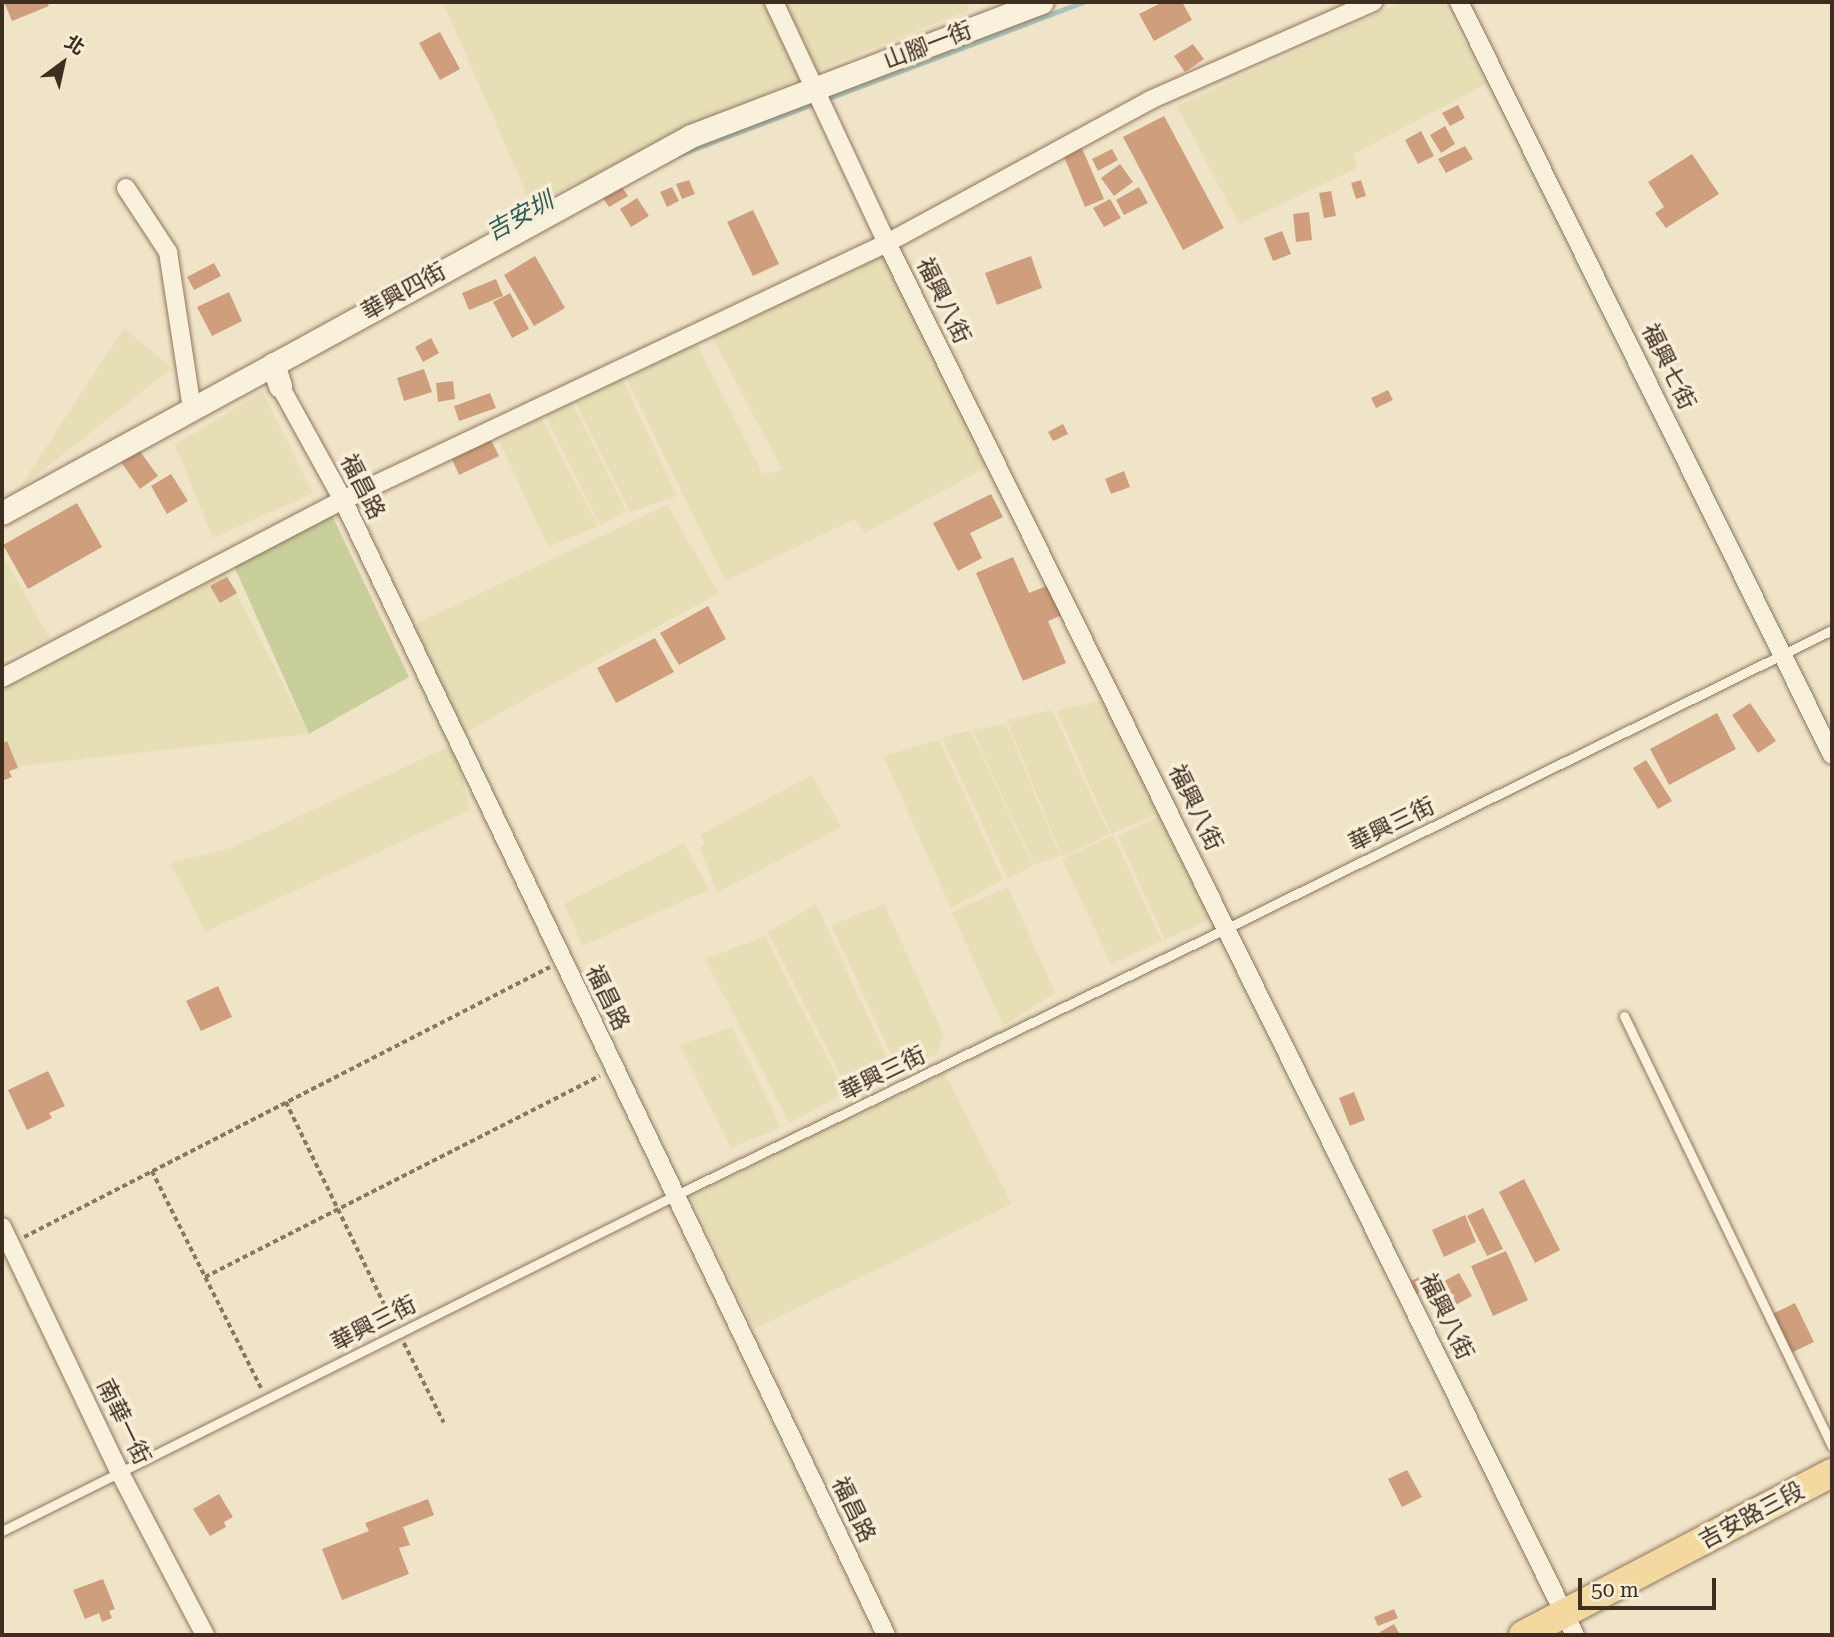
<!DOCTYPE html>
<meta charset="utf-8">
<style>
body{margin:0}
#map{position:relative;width:1834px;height:1637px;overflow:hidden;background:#f0e4c8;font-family:"Roboto Serif","Noto Sans TC",serif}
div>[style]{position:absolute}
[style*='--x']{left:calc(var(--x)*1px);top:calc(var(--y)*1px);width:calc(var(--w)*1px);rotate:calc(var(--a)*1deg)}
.farmland>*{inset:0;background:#e6deb5}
.green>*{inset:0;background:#c9cf9b}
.stream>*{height:5px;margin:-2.5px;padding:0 2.5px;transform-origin:2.5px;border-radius:2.5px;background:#a9c4bc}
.building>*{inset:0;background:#cf9f7d}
.path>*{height:3.5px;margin-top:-1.75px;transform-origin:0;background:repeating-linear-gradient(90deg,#8d765c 0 5px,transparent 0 8.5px)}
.roads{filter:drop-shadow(0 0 2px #8d765c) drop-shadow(0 0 2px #8d765c)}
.service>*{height:9px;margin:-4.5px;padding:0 4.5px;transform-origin:4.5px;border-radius:4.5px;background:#faf1dc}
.minor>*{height:18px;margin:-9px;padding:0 9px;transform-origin:9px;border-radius:9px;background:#faf1dc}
.tertiary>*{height:23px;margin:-11.5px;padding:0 11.5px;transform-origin:11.5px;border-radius:11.5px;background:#faf1dc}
.primary>*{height:28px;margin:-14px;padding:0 14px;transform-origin:14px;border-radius:14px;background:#f3d9a0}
span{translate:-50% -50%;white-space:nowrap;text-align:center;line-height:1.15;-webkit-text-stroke:7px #f7eed8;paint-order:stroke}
.street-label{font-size:23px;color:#3d2e20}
.water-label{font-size:24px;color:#2f5d5a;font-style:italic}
.frame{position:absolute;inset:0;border:4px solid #3d2e20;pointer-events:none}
.north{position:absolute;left:28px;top:28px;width:70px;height:70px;-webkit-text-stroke:5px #f7eed8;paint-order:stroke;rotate:33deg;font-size:19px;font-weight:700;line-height:28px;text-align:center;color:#3d2e20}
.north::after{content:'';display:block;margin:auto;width:24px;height:32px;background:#3d2e20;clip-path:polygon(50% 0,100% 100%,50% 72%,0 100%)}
.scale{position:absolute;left:1578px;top:1578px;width:138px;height:32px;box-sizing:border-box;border:4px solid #3d2e20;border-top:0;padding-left:9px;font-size:21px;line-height:24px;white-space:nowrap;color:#3d2e20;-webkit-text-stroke:5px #f7eed8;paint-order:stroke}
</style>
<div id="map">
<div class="farmland">
<i style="clip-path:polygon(443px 2px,966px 2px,969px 10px,823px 68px,531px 204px)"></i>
<i style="clip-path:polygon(1403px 2px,1443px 2px,1486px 84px,1354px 154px,1357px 168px,1239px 224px,1177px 106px)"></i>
<i style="clip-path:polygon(883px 251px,989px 466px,865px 533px,855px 519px,725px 581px,627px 379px,696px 342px,763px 474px,782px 470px,712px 336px)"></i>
<i style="clip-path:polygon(124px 328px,172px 368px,18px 490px)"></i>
<i style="clip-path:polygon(622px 378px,677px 496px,630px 512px,575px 402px)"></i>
<i style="clip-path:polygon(262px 391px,313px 493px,213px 538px,175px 445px)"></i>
<i style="clip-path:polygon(572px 403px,626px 511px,600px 525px,545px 415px)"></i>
<i style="clip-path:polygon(541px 417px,598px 526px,548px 547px,499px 441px)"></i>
<i style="clip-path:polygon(667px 505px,719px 593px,464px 733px,413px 625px)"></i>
<i style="clip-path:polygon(2px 554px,50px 638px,2px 660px)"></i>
<i style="clip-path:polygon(221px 564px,309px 734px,2px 768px,2px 686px)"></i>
<i style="clip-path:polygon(1103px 700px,1162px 812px,1111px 834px,1057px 711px)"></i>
<i style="clip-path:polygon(1052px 710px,1109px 834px,1062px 857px,1007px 720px)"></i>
<i style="clip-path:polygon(1006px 724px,1060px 856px,1034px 865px,972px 730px)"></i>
<i style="clip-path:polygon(970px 730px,1033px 866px,1008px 879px,942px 738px)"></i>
<i style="clip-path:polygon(939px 740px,1003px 879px,951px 908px,883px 756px)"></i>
<i style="clip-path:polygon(454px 744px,470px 810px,205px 932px,170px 863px,231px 848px)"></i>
<i style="clip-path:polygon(812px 775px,841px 827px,717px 893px,700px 848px,705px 844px,700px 835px)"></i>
<i style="clip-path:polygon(1161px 815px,1214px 917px,1165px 940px,1118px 836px)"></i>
<i style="clip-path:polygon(1113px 835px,1162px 941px,1111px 964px,1062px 859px)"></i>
<i style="clip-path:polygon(684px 843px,709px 890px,582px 946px,564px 903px)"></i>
<i style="clip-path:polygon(1008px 887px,1055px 993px,1003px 1026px,952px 912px)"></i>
<i style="clip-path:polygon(816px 904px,894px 1073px,849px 1093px,768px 932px)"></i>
<i style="clip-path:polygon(884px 904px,943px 1034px,937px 1054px,898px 1069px,831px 925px)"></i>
<i style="clip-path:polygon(765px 936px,845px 1093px,789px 1123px,705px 959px)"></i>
<i style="clip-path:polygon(732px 1027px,781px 1127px,731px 1148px,680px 1045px)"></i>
<i style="clip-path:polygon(944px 1072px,1012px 1204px,754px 1329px,690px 1195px)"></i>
</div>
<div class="green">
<i style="clip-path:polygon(332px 515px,409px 677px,309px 734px,234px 566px)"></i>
</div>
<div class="stream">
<i style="--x:678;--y:155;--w:433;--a:-20.7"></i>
</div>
<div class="building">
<i style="clip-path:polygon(4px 2px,47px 2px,49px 6px,12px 21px)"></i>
<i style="clip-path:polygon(1163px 2px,1182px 2px,1192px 20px,1154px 41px,1139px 14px)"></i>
<i style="clip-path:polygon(440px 32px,460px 69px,440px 80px,419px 43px)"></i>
<i style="clip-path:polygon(1193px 44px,1204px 59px,1185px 72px,1174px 56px)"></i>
<i style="clip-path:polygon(1458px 105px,1465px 118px,1450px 126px,1442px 113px)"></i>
<i style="clip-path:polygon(1164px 116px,1224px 228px,1183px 250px,1123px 137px)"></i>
<i style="clip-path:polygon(1445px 126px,1455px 144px,1441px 153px,1430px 135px)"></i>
<i style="clip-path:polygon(1421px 131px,1434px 156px,1418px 164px,1405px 140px)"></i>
<i style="clip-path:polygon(1080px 144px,1104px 199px,1085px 207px,1062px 152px)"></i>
<i style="clip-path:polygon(1465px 146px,1473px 159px,1446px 173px,1438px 159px)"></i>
<i style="clip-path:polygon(1112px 149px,1118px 160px,1098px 171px,1092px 159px)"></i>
<i style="clip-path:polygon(1692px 154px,1719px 194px,1666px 228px,1655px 213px,1664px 207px,1648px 182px)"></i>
<i style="clip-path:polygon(1120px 164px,1133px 182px,1114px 196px,1101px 178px)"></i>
<i style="clip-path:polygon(689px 180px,695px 194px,682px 199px,676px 184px)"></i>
<i style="clip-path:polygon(1361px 180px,1366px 196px,1356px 199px,1351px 183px)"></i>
<i style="clip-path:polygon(622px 187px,628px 196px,609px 207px,603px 198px)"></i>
<i style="clip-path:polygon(672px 187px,679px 201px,667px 207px,660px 192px)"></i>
<i style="clip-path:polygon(1139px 187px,1148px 203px,1124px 215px,1116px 200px)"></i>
<i style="clip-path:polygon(1331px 191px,1336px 216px,1324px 218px,1319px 193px)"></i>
<i style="clip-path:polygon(637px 198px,649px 216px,631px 227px,620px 209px)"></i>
<i style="clip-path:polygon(1110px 199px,1121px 218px,1104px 227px,1093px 208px)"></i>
<i style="clip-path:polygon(753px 210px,779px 264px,753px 276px,727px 222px)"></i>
<i style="clip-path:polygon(1309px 212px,1312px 240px,1296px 242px,1293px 214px)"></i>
<i style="clip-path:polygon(1282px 231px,1291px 254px,1273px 261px,1264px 238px)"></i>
<i style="clip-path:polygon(535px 256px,565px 308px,534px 326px,504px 275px)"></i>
<i style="clip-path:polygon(1031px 256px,1042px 288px,997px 305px,985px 273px)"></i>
<i style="clip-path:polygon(214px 263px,221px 276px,194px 290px,187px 277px)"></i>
<i style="clip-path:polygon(496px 279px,503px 296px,469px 310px,462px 293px)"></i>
<i style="clip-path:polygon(229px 292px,242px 321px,212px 336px,197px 307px)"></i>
<i style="clip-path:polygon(510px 293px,529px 329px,512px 338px,493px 302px)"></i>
<i style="clip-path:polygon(431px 338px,439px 353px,423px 362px,415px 347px)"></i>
<i style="clip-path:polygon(424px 369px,432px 392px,404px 401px,397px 378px)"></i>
<i style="clip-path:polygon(453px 381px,455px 399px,438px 402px,436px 383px)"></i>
<i style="clip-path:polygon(1388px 390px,1393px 400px,1376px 408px,1371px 398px)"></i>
<i style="clip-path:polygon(490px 393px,496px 408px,459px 421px,454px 406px)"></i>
<i style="clip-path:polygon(1063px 424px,1068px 434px,1053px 441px,1048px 432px)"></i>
<i style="clip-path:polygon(491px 440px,499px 456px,459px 475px,452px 459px)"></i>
<i style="clip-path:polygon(139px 450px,158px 476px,140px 489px,121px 462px)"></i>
<i style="clip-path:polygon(1124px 471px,1130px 487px,1111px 494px,1105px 479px)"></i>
<i style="clip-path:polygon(171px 474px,188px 501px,167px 514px,151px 486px)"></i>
<i style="clip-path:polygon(991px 494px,1003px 517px,970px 533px,982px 558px,958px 571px,933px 523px)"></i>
<i style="clip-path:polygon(77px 503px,102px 547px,28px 589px,3px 545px)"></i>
<i style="clip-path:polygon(1013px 557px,1029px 593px,1049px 585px,1062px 615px,1048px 621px,1066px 663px,1023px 681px,976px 573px)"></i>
<i style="clip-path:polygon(227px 577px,237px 593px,220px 603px,210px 586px)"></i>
<i style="clip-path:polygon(708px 606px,726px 639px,679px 665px,660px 633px)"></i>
<i style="clip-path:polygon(655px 638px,674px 672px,616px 703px,597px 668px)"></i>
<i style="clip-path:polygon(1750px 703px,1776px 741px,1758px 753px,1732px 715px)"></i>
<i style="clip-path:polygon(1717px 713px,1736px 749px,1669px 785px,1650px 749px)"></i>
<i style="clip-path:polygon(7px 741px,18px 768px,9px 771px,12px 777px,2px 781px,2px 743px)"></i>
<i style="clip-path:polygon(1646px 760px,1672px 801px,1658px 809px,1633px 768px)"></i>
<i style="clip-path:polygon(218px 986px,232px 1017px,201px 1031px,186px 1001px)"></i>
<i style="clip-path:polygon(48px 1071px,65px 1106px,49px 1113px,52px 1118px,27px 1130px,8px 1090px)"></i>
<i style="clip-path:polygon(1354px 1092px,1365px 1120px,1350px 1126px,1339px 1098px)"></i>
<i style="clip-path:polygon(1524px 1179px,1560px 1250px,1535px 1263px,1499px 1192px)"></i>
<i style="clip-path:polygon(1483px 1208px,1503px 1249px,1487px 1256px,1467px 1216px)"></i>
<i style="clip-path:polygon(1465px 1215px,1476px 1242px,1444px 1257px,1432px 1230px)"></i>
<i style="clip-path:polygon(1506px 1251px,1528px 1300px,1493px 1316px,1471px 1266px)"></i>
<i style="clip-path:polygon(1459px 1273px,1472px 1296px,1438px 1315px,1424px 1292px)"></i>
<i style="clip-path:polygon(1419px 1277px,1425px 1289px,1414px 1295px,1409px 1282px)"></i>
<i style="clip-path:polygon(1795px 1303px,1814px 1342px,1791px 1353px,1772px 1314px)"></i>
<i style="clip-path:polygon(1407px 1470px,1422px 1497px,1402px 1507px,1388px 1479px)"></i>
<i style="clip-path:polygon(219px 1494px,233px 1517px,224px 1522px,226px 1527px,210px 1536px,193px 1509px)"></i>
<i style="clip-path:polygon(428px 1499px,434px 1515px,403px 1527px,410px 1545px,399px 1548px,409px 1574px,342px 1600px,322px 1549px,369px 1531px,365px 1523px)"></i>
<i style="clip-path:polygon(103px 1579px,115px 1609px,109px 1611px,112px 1618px,102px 1622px,99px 1613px,85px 1619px,73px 1590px)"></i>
<i style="clip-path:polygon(1394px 1609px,1398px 1618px,1378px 1626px,1374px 1617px)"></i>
<i style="clip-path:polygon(1394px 1624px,1400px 1635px,1382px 1635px,1380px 1632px)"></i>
</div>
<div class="path">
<i style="--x:286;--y:1102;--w:247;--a:64.1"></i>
<i style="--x:152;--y:1171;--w:243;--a:63.3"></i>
<i style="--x:24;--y:1237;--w:591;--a:-27.17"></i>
<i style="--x:205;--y:1277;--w:443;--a:-27"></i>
<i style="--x:404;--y:1343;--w:89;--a:63.4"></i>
</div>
<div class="roads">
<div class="service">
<i style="--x:1624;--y:1016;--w:478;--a:64.2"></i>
<i style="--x:2;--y:1531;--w:753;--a:-26.5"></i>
<i style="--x:676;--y:1195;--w:612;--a:-25.85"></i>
<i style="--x:1227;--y:928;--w:674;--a:-26.22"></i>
</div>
<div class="minor">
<i style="--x:774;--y:2;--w:266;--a:64.9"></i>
<i style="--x:887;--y:243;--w:1553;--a:63.7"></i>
<i style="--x:1459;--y:2;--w:840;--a:63.65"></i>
<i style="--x:126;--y:188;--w:77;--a:56.7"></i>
<i style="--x:168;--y:252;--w:158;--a:81.3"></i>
<i style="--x:280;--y:386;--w:130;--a:61.1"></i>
<i style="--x:343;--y:500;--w:1258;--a:64.43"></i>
<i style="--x:2;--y:678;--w:385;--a:-27.6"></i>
<i style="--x:343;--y:500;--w:602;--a:-25.29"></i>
<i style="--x:887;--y:243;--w:299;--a:-28.5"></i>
<i style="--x:1150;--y:100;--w:244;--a:-23.7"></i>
<i style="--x:2;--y:1227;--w:273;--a:64.4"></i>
<i style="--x:120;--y:1473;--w:183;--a:62.3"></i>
</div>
<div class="tertiary">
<i style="--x:273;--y:364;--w:23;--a:72"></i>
<i style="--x:2;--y:513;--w:785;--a:-28.69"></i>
<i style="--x:691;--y:136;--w:375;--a:-20.9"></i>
</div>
<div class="primary">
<i style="--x:1523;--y:1635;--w:349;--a:-27.7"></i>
</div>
</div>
<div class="street-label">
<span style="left:928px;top:46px;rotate:-21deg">山腳一街</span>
<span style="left:404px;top:292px;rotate:-29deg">華興四街</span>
<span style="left:943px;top:301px;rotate:64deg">福興八街</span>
<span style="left:1668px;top:367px;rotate:64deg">福興七街</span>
<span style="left:362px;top:487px;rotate:63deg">福昌路</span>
<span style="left:1195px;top:808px;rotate:64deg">福興八街</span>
<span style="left:1392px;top:825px;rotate:-26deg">華興三街</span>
<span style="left:607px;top:998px;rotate:64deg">福昌路</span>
<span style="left:883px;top:1074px;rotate:-26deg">華興三街</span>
<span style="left:1446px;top:1317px;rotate:64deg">福興八街</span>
<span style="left:374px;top:1324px;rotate:-27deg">華興三街</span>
<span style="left:123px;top:1422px;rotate:64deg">南華一街</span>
<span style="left:853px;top:1510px;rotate:64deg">福昌路</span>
<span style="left:1752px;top:1516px;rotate:-28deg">吉安路三段</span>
</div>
<div class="water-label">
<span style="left:520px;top:217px;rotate:-29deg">吉安圳</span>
</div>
<div class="frame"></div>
<div class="north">北</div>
<div class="scale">50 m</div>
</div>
